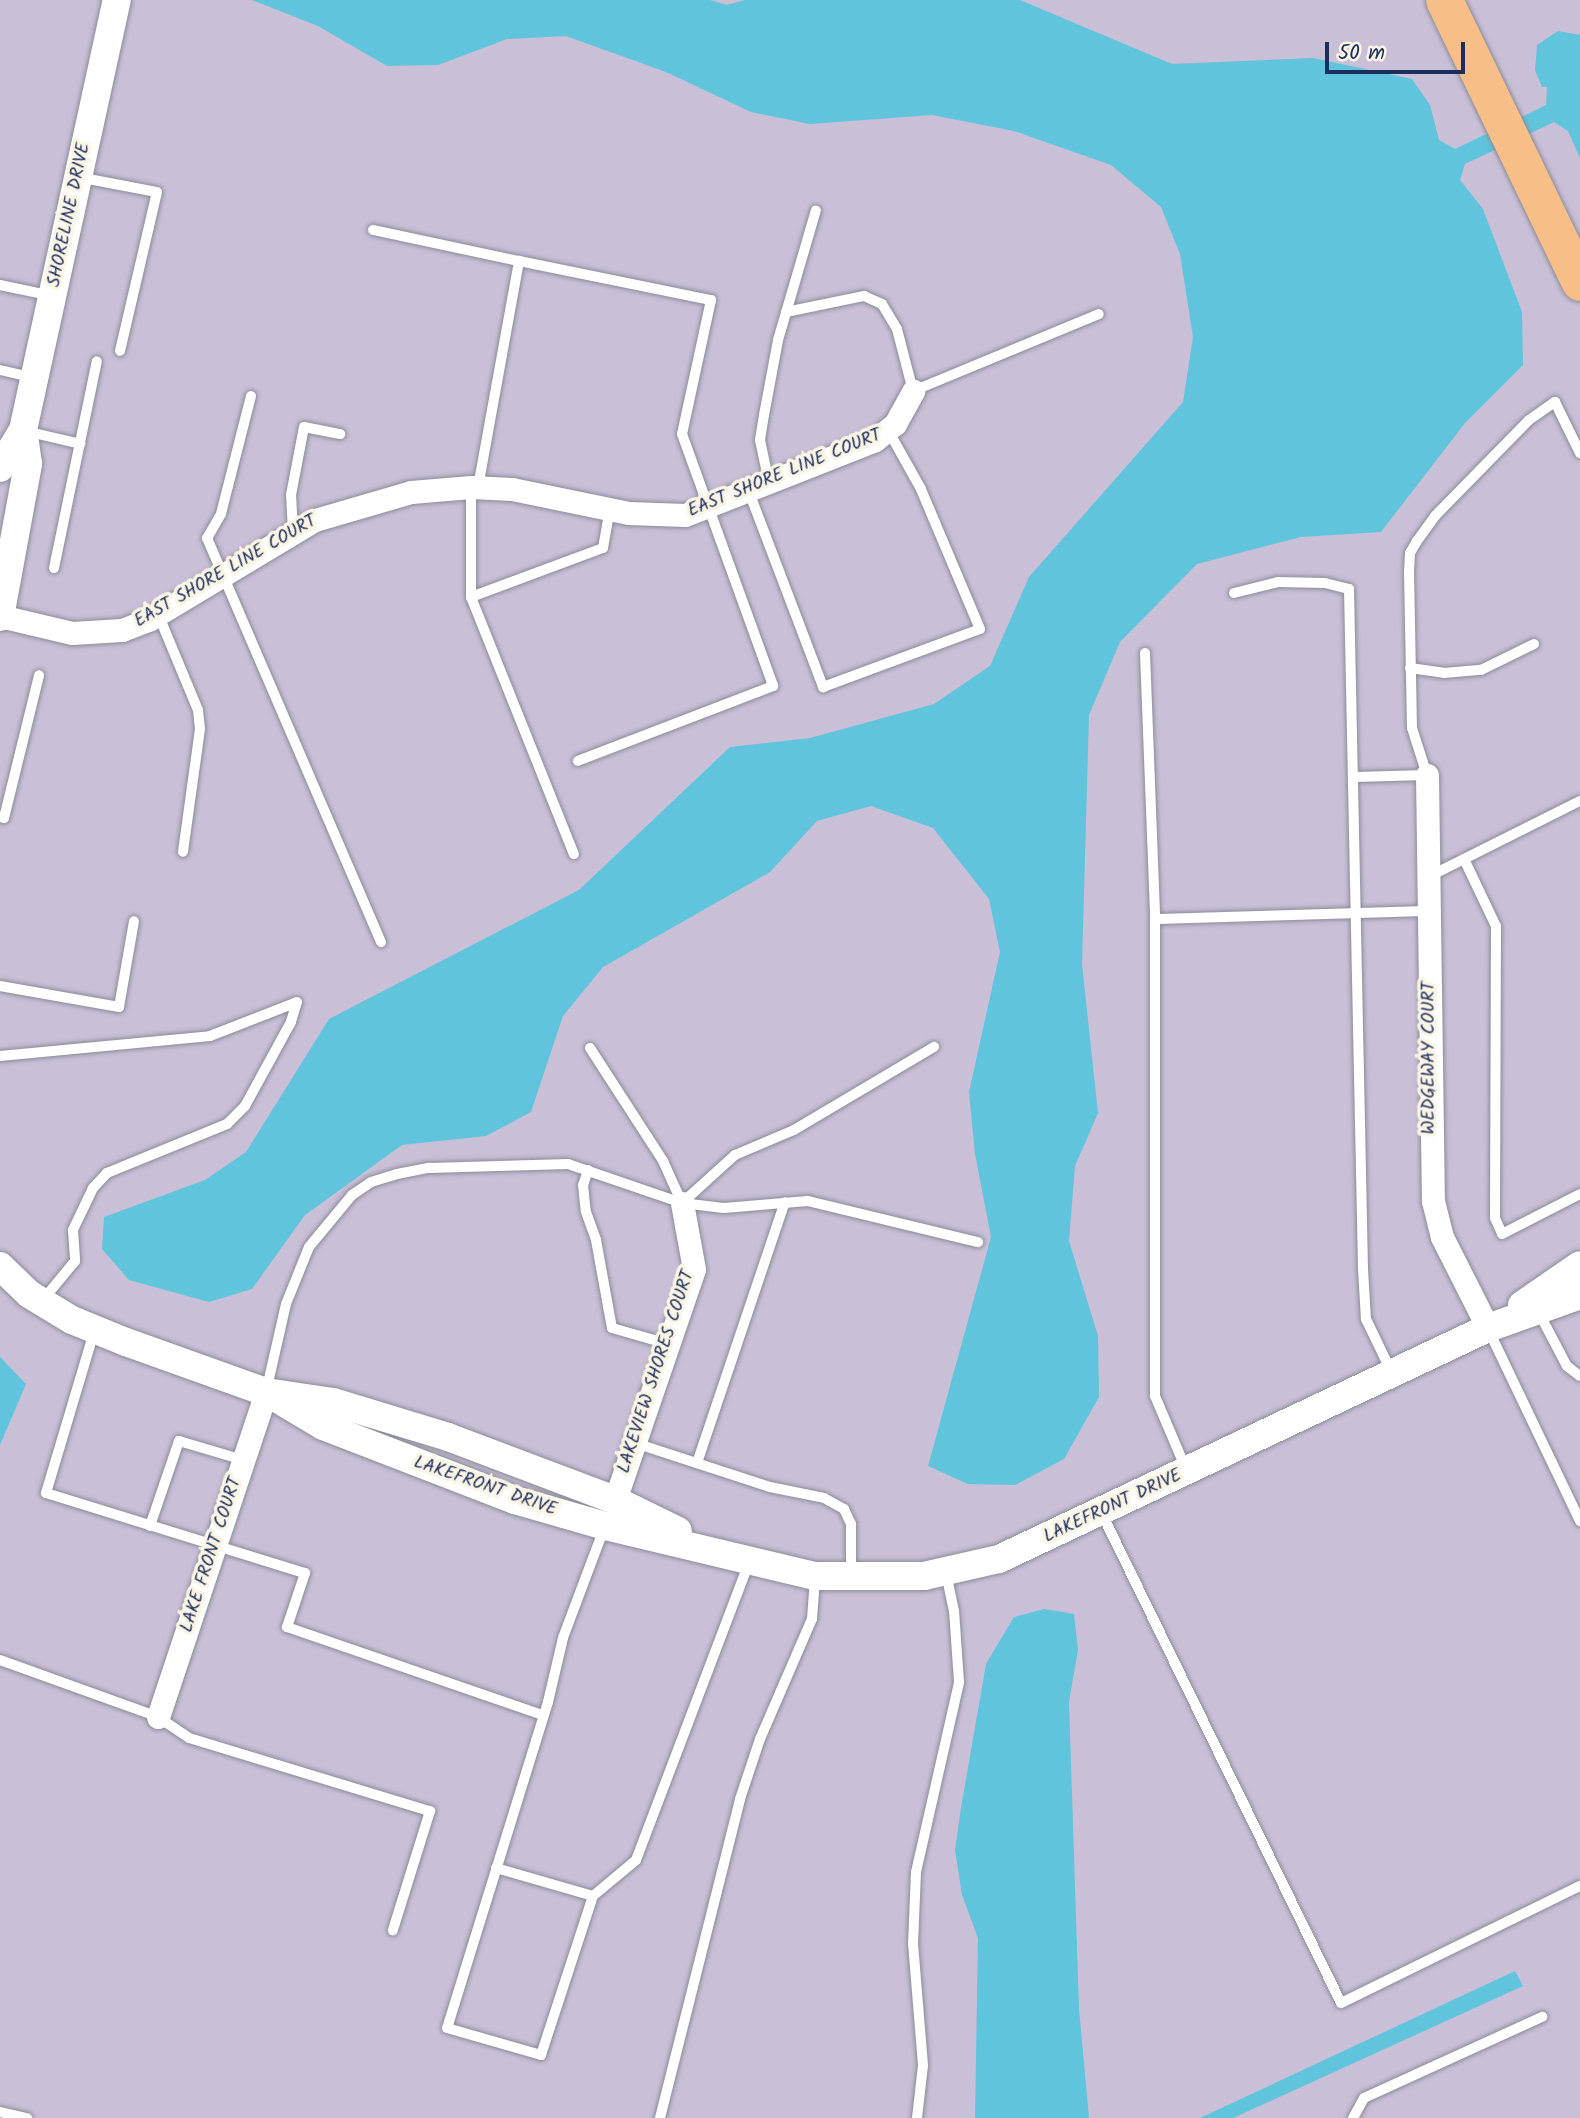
<!DOCTYPE html>
<style>
body{margin:0}
#map{position:relative;width:1580px;height:2118px;overflow:hidden;background:#f8ead3;font-family:Kalam,sans-serif}
div>[style]{position:absolute}
[style*='--x']{left:calc(var(--x)*1px);top:calc(var(--y)*1px);width:calc(var(--w)*1px);rotate:calc(var(--a)*1deg)}
.industrial>*{inset:0;background:#c9bfd7}
.water>*{inset:0;background:#5fc4dc}
.roads{filter:drop-shadow(0 0 2px #8a8c98) drop-shadow(0 0 2px #8a8c98)}
.service>*{height:10px;margin:-5px;padding:0 5px;transform-origin:5px;border-radius:5px;background:#fff}
.minor>*{height:23px;margin:-11.5px;padding:0 11.5px;transform-origin:11.5px;border-radius:11.5px;background:#fff}
.tertiary>*{height:28px;margin:-14px;padding:0 14px;transform-origin:14px;border-radius:14px;background:#fff}
.trunk>*{height:37px;margin:-18.5px;padding:0 18.5px;transform-origin:18.5px;border-radius:18.5px;background:#f7be87}
span{translate:-50% -50%;white-space:nowrap;text-align:center;line-height:1.15;-webkit-text-stroke:7px #fcf5e5;paint-order:stroke}
.street-label{font-size:18px;color:#1b2f5e}
.scale{position:absolute;left:1325px;top:42px;width:140px;height:32px;box-sizing:border-box;border:4px solid #1b2f5e;border-top:0;padding-left:9px;font-size:21px;line-height:24px;white-space:nowrap;color:#1b2f5e;-webkit-text-stroke:5px #fcf5e5;paint-order:stroke}
</style>
<div id="map">
<div class="industrial">
<i style="clip-path:polygon(0 0,1580px 0,1580px 2118px,0 2118px)"></i>
</div>
<div class="water">
<i style="clip-path:polygon(252px 0,710px 0,727px 5px,745px 0,1020px 0,1172px 64px,1313px 58px,1412px 79px,1430px 105px,1439px 140px,1455px 149px,1546px 105px,1547px 87px,1542px 87px,1535px 70px,1537px 45px,1558px 31px,1580px 35px,1580px 158px,1568px 131px,1554px 122px,1465px 164px,1460px 180px,1483px 209px,1522px 312px,1523px 365px,1465px 423px,1381px 532px,1301px 537px,1197px 564px,1120px 642px,1089px 715px,1082px 964px,1098px 1113px,1075px 1166px,1069px 1241px,1098px 1336px,1099px 1397px,1064px 1459px,1015px 1485px,968px 1484px,928px 1466px,991px 1237px,975px 1154px,969px 1092px,1000px 952px,989px 899px,933px 828px,871px 806px,817px 821px,770px 872px,603px 967px,563px 1016px,531px 1112px,486px 1136px,402px 1145px,305px 1215px,252px 1289px,209px 1302px,129px 1280px,102px 1249px,104px 1217px,205px 1180px,246px 1152px,329px 1019px,579px 890px,730px 747px,810px 738px,934px 704px,990px 666px,1029px 577px,1183px 402px,1193px 337px,1180px 254px,1161px 207px,1111px 165px,1014px 131px,932px 115px,810px 124px,751px 112px,666px 72px,566px 36px,507px 39px,438px 65px,387px 66px,318px 26px)"></i>
<i style="clip-path:polygon(0 1357px,26px 1384px,0 1445px)"></i>
<i style="clip-path:polygon(1044px 1609px,1074px 1614px,1078px 1650px,1069px 1702px,1079px 2009px,1089px 2118px,975px 2118px,978px 1938px,962px 1895px,955px 1850px,961px 1808px,986px 1664px,1014px 1617px)"></i>
<i style="clip-path:polygon(1515px 1971px,1523px 1986px,1233px 2118px,1200px 2118px)"></i>
</div>
<div class="roads">
<div class="service">
<i style="--x:78;--y:177;--w:80;--a:10.8"></i>
<i style="--x:157;--y:192;--w:163;--a:103.1"></i>
<i style="--x:373;--y:230;--w:149;--a:12"></i>
<i style="--x:0;--y:285;--w:53;--a:11.9"></i>
<i style="--x:786;--y:312;--w:80;--a:-11.6"></i>
<i style="--x:864;--y:296;--w:20;--a:24"></i>
<i style="--x:882;--y:304;--w:29;--a:59"></i>
<i style="--x:897;--y:329;--w:64;--a:75.5"></i>
<i style="--x:913;--y:391;--w:201;--a:-22.5"></i>
<i style="--x:0;--y:370;--w:35;--a:13"></i>
<i style="--x:251;--y:396;--w:122;--a:104.3"></i>
<i style="--x:221;--y:514;--w:28;--a:120"></i>
<i style="--x:207;--y:538;--w:440;--a:66.7"></i>
<i style="--x:25;--y:431;--w:57;--a:13.1"></i>
<i style="--x:769;--y:483;--w:44;--a:-101.8"></i>
<i style="--x:760;--y:440;--w:25;--a:-81"></i>
<i style="--x:764;--y:415;--w:76;--a:-79.4"></i>
<i style="--x:778;--y:340;--w:135;--a:-73.7"></i>
<i style="--x:471;--y:487;--w:110;--a:90"></i>
<i style="--x:471;--y:597;--w:277;--a:68.2"></i>
<i style="--x:478;--y:487;--w:230;--a:-79.7"></i>
<i style="--x:519;--y:261;--w:196;--a:11.5"></i>
<i style="--x:711;--y:300;--w:137;--a:102.2"></i>
<i style="--x:682;--y:434;--w:268;--a:70.1"></i>
<i style="--x:773;--y:686;--w:209;--a:159"></i>
<i style="--x:749;--y:492;--w:209;--a:69.2"></i>
<i style="--x:823;--y:687;--w:167;--a:-20.3"></i>
<i style="--x:980;--y:629;--w:152;--a:-112.9"></i>
<i style="--x:921;--y:489;--w:65;--a:-119.3"></i>
<i style="--x:293;--y:532;--w:37;--a:-93"></i>
<i style="--x:291;--y:495;--w:69;--a:-79.2"></i>
<i style="--x:304;--y:427;--w:37;--a:11"></i>
<i style="--x:54;--y:568;--w:211;--a:-78.3"></i>
<i style="--x:1234;--y:593;--w:45;--a:-14"></i>
<i style="--x:1278;--y:582;--w:47;--a:1.2"></i>
<i style="--x:1325;--y:583;--w:25;--a:14"></i>
<i style="--x:1349;--y:589;--w:680;--a:88.82"></i>
<i style="--x:1363;--y:1269;--w:50;--a:86.6"></i>
<i style="--x:1366;--y:1319;--w:60;--a:64.3"></i>
<i style="--x:471;--y:597;--w:141;--a:-20.4"></i>
<i style="--x:603;--y:548;--w:40;--a:-80"></i>
<i style="--x:158;--y:614;--w:104;--a:67.4"></i>
<i style="--x:198;--y:710;--w:19;--a:84"></i>
<i style="--x:200;--y:729;--w:124;--a:97.9"></i>
<i style="--x:1145;--y:653;--w:266;--a:87.8"></i>
<i style="--x:1410;--y:668;--w:34;--a:8"></i>
<i style="--x:1444;--y:673;--w:37;--a:-5"></i>
<i style="--x:1481;--y:670;--w:59;--a:-26.1"></i>
<i style="--x:1354;--y:777;--w:73;--a:-1.6"></i>
<i style="--x:1427;--y:775;--w:49;--a:-107.7"></i>
<i style="--x:1412;--y:728;--w:156;--a:-91.1"></i>
<i style="--x:1409;--y:572;--w:19;--a:-87"></i>
<i style="--x:1410;--y:553;--w:14;--a:-60"></i>
<i style="--x:1417;--y:541;--w:31;--a:-54"></i>
<i style="--x:1435;--y:516;--w:134;--a:-45.6"></i>
<i style="--x:1529;--y:420;--w:32;--a:-35"></i>
<i style="--x:1555;--y:402;--w:57;--a:63.9"></i>
<i style="--x:0;--y:817;--w:4;--a:14"></i>
<i style="--x:4;--y:818;--w:147;--a:-76.2"></i>
<i style="--x:1464;--y:859;--w:74;--a:64.5"></i>
<i style="--x:1496;--y:926;--w:292;--a:90.2"></i>
<i style="--x:1495;--y:1218;--w:17;--a:66"></i>
<i style="--x:1502;--y:1234;--w:88;--a:-27.1"></i>
<i style="--x:1428;--y:877;--w:170;--a:-26.6"></i>
<i style="--x:0;--y:986;--w:121;--a:10"></i>
<i style="--x:119;--y:1007;--w:87;--a:-80.1"></i>
<i style="--x:590;--y:1048;--w:135;--a:57.1"></i>
<i style="--x:663;--y:1161;--w:46;--a:65.7"></i>
<i style="--x:0;--y:1056;--w:211;--a:-5.4"></i>
<i style="--x:210;--y:1036;--w:93;--a:-21.3"></i>
<i style="--x:297;--y:1002;--w:21;--a:107"></i>
<i style="--x:291;--y:1022;--w:96;--a:118.7"></i>
<i style="--x:245;--y:1106;--w:25;--a:135"></i>
<i style="--x:227;--y:1124;--w:130;--a:157.8"></i>
<i style="--x:107;--y:1173;--w:21;--a:133"></i>
<i style="--x:93;--y:1188;--w:47;--a:115.5"></i>
<i style="--x:73;--y:1230;--w:31;--a:86"></i>
<i style="--x:75;--y:1261;--w:52;--a:129.5"></i>
<i style="--x:588;--y:1170;--w:16;--a:108"></i>
<i style="--x:583;--y:1185;--w:27;--a:84"></i>
<i style="--x:586;--y:1212;--w:30;--a:70"></i>
<i style="--x:596;--y:1240;--w:89;--a:79.7"></i>
<i style="--x:612;--y:1328;--w:58;--a:15.9"></i>
<i style="--x:682;--y:1203;--w:72;--a:-42.2"></i>
<i style="--x:735;--y:1155;--w:64;--a:-23"></i>
<i style="--x:794;--y:1130;--w:163;--a:-30.7"></i>
<i style="--x:1539;--y:1313;--w:60;--a:62.2"></i>
<i style="--x:1567;--y:1366;--w:16;--a:38"></i>
<i style="--x:1489;--y:1331;--w:211;--a:64.4"></i>
<i style="--x:94;--y:1332;--w:168;--a:106.6"></i>
<i style="--x:46;--y:1493;--w:271;--a:17.2"></i>
<i style="--x:305;--y:1573;--w:57;--a:108.4"></i>
<i style="--x:287;--y:1627;--w:271;--a:19"></i>
<i style="--x:266;--y:1392;--w:90;--a:-77.2"></i>
<i style="--x:286;--y:1304;--w:61;--a:-68"></i>
<i style="--x:309;--y:1247;--w:67;--a:-50.4"></i>
<i style="--x:352;--y:1195;--w:23;--a:-34"></i>
<i style="--x:371;--y:1182;--w:27;--a:-17"></i>
<i style="--x:397;--y:1174;--w:33;--a:-11"></i>
<i style="--x:429;--y:1168;--w:139;--a:-1.6"></i>
<i style="--x:568;--y:1164;--w:120;--a:18.9"></i>
<i style="--x:682;--y:1203;--w:42;--a:6.8"></i>
<i style="--x:724;--y:1208;--w:84;--a:-4.8"></i>
<i style="--x:808;--y:1201;--w:175;--a:13.6"></i>
<i style="--x:635;--y:1443;--w:142;--a:18.1"></i>
<i style="--x:770;--y:1487;--w:55;--a:11.5"></i>
<i style="--x:824;--y:1498;--w:23;--a:29"></i>
<i style="--x:844;--y:1509;--w:17;--a:65"></i>
<i style="--x:851;--y:1524;--w:51;--a:90"></i>
<i style="--x:697;--y:1463;--w:275;--a:-71.4"></i>
<i style="--x:1186;--y:1469;--w:79;--a:-113"></i>
<i style="--x:1155;--y:1396;--w:477;--a:-90"></i>
<i style="--x:1155;--y:919;--w:274;--a:-1.7"></i>
<i style="--x:1102;--y:1514;--w:544;--a:63.95"></i>
<i style="--x:1341;--y:2003;--w:266;--a:-26.1"></i>
<i style="--x:150;--y:1526;--w:90;--a:-71.2"></i>
<i style="--x:179;--y:1441;--w:67;--a:16.5"></i>
<i style="--x:605;--y:1526;--w:120;--a:110.6"></i>
<i style="--x:563;--y:1638;--w:66;--a:103.2"></i>
<i style="--x:548;--y:1702;--w:341;--a:107.2"></i>
<i style="--x:447;--y:2028;--w:98;--a:16"></i>
<i style="--x:541;--y:2055;--w:167;--a:-71.9"></i>
<i style="--x:593;--y:1896;--w:56;--a:-39.9"></i>
<i style="--x:636;--y:1860;--w:318;--a:-69.2"></i>
<i style="--x:0;--y:1660;--w:168;--a:19.8"></i>
<i style="--x:158;--y:1717;--w:37;--a:34"></i>
<i style="--x:189;--y:1738;--w:252;--a:16.9"></i>
<i style="--x:430;--y:1811;--w:125;--a:107.3"></i>
<i style="--x:496;--y:1868;--w:101;--a:16.1"></i>
<i style="--x:0;--y:2112;--w:28;--a:13"></i>
<i style="--x:660;--y:2118;--w:329;--a:-75.9"></i>
<i style="--x:740;--y:1799;--w:63;--a:-71.6"></i>
<i style="--x:760;--y:1739;--w:131;--a:-66.6"></i>
<i style="--x:812;--y:1619;--w:41;--a:-85.8"></i>
<i style="--x:917;--y:2118;--w:53;--a:-83.5"></i>
<i style="--x:923;--y:2065;--w:121;--a:-94.7"></i>
<i style="--x:913;--y:1944;--w:72;--a:-87.6"></i>
<i style="--x:916;--y:1872;--w:195;--a:-77.2"></i>
<i style="--x:959;--y:1682;--w:71;--a:-94"></i>
<i style="--x:954;--y:1611;--w:40;--a:-102"></i>
<i style="--x:1353;--y:2118;--w:23;--a:-61"></i>
<i style="--x:1364;--y:2098;--w:196;--a:-24.5"></i>
</div>
<div class="minor">
<i style="--x:0;--y:616;--w:74;--a:13.3"></i>
<i style="--x:72;--y:633;--w:50;--a:-3.4"></i>
<i style="--x:122;--y:630;--w:30;--a:-21"></i>
<i style="--x:150;--y:619;--w:192;--a:-31"></i>
<i style="--x:315;--y:520;--w:100;--a:-16.3"></i>
<i style="--x:411;--y:492;--w:60;--a:-4.8"></i>
<i style="--x:471;--y:487;--w:41;--a:2.8"></i>
<i style="--x:512;--y:489;--w:119;--a:11.6"></i>
<i style="--x:629;--y:513;--w:56;--a:2"></i>
<i style="--x:685;--y:515;--w:204;--a:-21.5"></i>
<i style="--x:875;--y:440;--w:26;--a:-39"></i>
<i style="--x:895;--y:424;--w:38;--a:-61"></i>
<i style="--x:1427;--y:775;--w:426;--a:89.2"></i>
<i style="--x:1433;--y:1201;--w:37;--a:76"></i>
<i style="--x:1442;--y:1237;--w:102;--a:63.2"></i>
<i style="--x:615;--y:1500;--w:244;--a:-71.1"></i>
<i style="--x:694;--y:1269;--w:67;--a:-100.3"></i>
<i style="--x:158;--y:1717;--w:342;--a:-71.6"></i>
</div>
<div class="tertiary">
<i style="--x:0;--y:468;--w:44;--a:-58.8"></i>
<i style="--x:0;--y:617;--w:156;--a:-79.6"></i>
<i style="--x:28;--y:464;--w:34;--a:-98"></i>
<i style="--x:23;--y:430;--w:440;--a:-77.7"></i>
<i style="--x:0;--y:1266;--w:40;--a:44"></i>
<i style="--x:29;--y:1294;--w:50;--a:31.2"></i>
<i style="--x:72;--y:1320;--w:58;--a:22.2"></i>
<i style="--x:126;--y:1342;--w:149;--a:19.7"></i>
<i style="--x:266;--y:1392;--w:68;--a:8.5"></i>
<i style="--x:333;--y:1402;--w:120;--a:16.9"></i>
<i style="--x:448;--y:1437;--w:178;--a:20.7"></i>
<i style="--x:615;--y:1500;--w:70;--a:26.2"></i>
<i style="--x:1522;--y:1305;--w:70;--a:-34.6"></i>
<i style="--x:266;--y:1392;--w:66;--a:30.8"></i>
<i style="--x:323;--y:1426;--w:206;--a:21.1"></i>
<i style="--x:515;--y:1500;--w:94;--a:16.1"></i>
<i style="--x:605;--y:1526;--w:216;--a:13.4"></i>
<i style="--x:815;--y:1576;--w:109;--a:0"></i>
<i style="--x:924;--y:1576;--w:77;--a:-12.8"></i>
<i style="--x:999;--y:1559;--w:541;--a:-25.29"></i>
<i style="--x:1488;--y:1328;--w:98;--a:-19.7"></i>
</div>
<div class="trunk">
<i style="--x:1444;--y:0;--w:313;--a:64.3"></i>
</div>
</div>
<div class="street-label">
<span style="left:70px;top:215px;rotate:-78deg">SHORELINE DRIVE</span>
<span style="left:785px;top:474px;rotate:-22deg">EAST SHORE LINE COURT</span>
<span style="left:226px;top:572px;rotate:-30deg">EAST SHORE LINE COURT</span>
<span style="left:1430px;top:1058px;rotate:-90deg">WEDGEWAY COURT</span>
<span style="left:657px;top:1372px;rotate:-72deg">LAKEVIEW SHORES COURT</span>
<span style="left:485px;top:1487px;rotate:19deg">LAKEFRONT DRIVE</span>
<span style="left:1113px;top:1507px;rotate:-25deg">LAKEFRONT DRIVE</span>
<span style="left:212px;top:1555px;rotate:-72deg">LAKE FRONT COURT</span>
</div>
<div class="scale">50 m</div>
</div>
